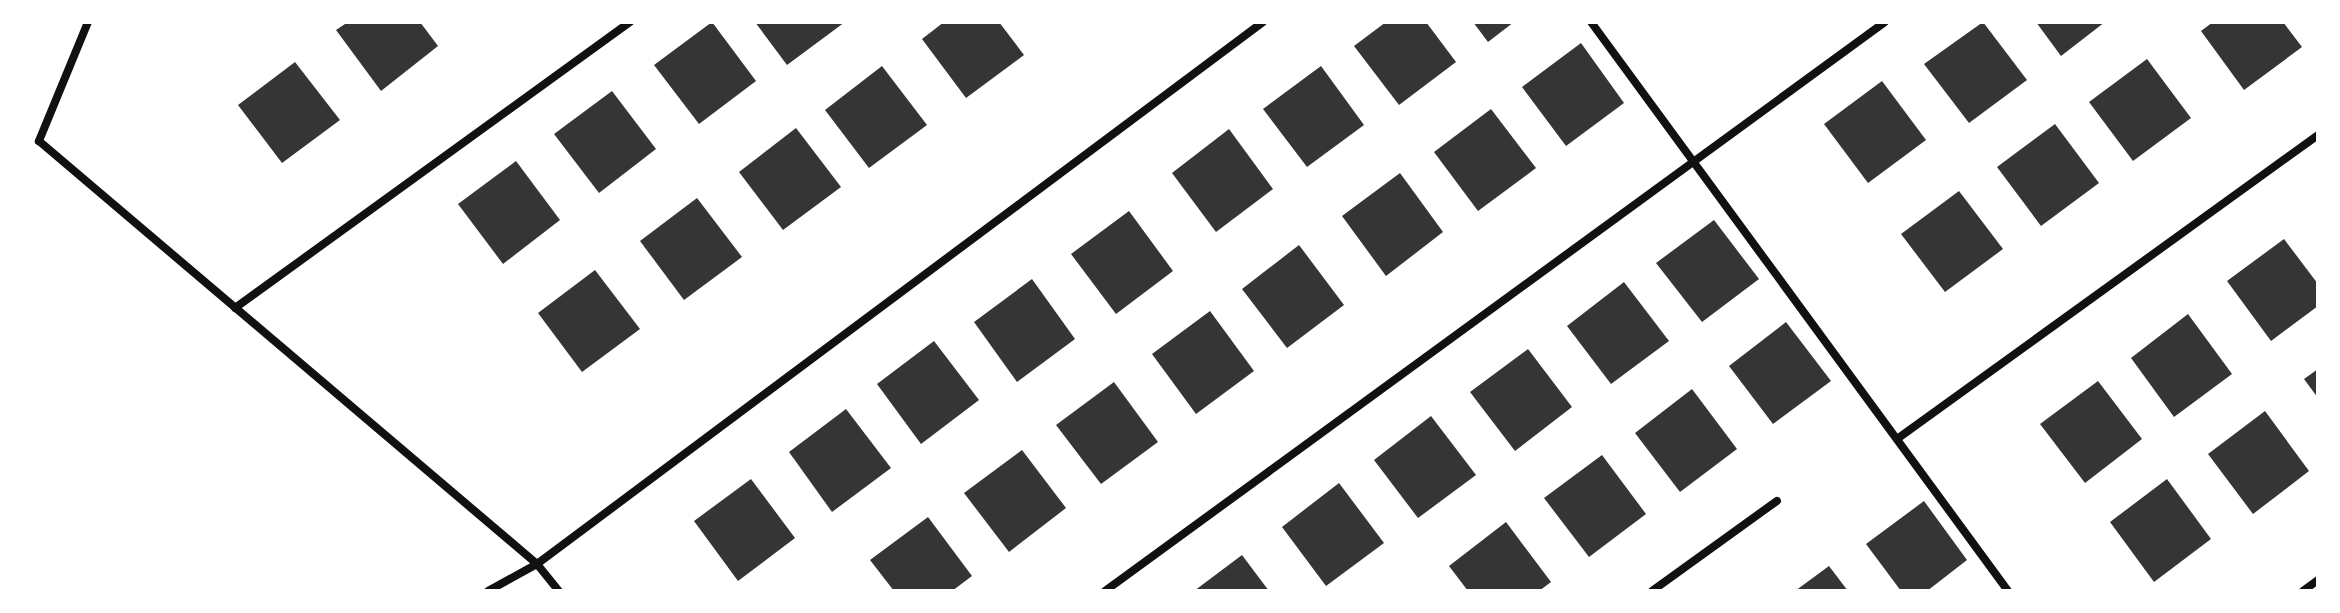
<!DOCTYPE html>
<style>
body{margin:0}
#map{position:relative;width:2340px;height:613px;overflow:hidden;background:#fff;font-family:"Alegreya Sans",sans-serif}
div>[style]{position:absolute}
[style*='--x']{left:calc(var(--x)*1px);top:calc(var(--y)*1px);width:calc(var(--w)*1px);rotate:calc(var(--a)*1deg)}
.building>*{inset:0;background:#353535}
.minor>*{height:8px;margin:-4px;padding:0 4px;transform-origin:4px;border-radius:4px;background:#111}
span{translate:-50% -50%;white-space:nowrap;text-align:center;line-height:1.15;-webkit-text-stroke:8px #fff;paint-order:stroke}
.frame{position:absolute;inset:0;border:24px solid #fff;pointer-events:none}
</style>
<div id="map">
<div class="building">
<i style="clip-path:polygon(348px 22px,420px 22px,438px 46px,381px 91px,336px 30px)"></i>
<i style="clip-path:polygon(712px 22px,756px 81px,699px 124px,654px 65px)"></i>
<i style="clip-path:polygon(755px 22px,845px 22px,787px 65px)"></i>
<i style="clip-path:polygon(944px 22px,999px 22px,1024px 55px,966px 98px,922px 39px)"></i>
<i style="clip-path:polygon(1386px 22px,1426px 22px,1456px 62px,1399px 105px,1354px 46px)"></i>
<i style="clip-path:polygon(1473px 22px,1514px 22px,1488px 42px)"></i>
<i style="clip-path:polygon(1983px 22px,2027px 80px,1969px 123px,1924px 64px)"></i>
<i style="clip-path:polygon(2036px 22px,2105px 22px,2061px 56px)"></i>
<i style="clip-path:polygon(2213px 22px,2283px 22px,2302px 47px,2244px 90px,2201px 31px)"></i>
<i style="clip-path:polygon(1581px 43px,1624px 103px,1566px 146px,1522px 87px)"></i>
<i style="clip-path:polygon(2147px 59px,2191px 118px,2133px 161px,2089px 102px)"></i>
<i style="clip-path:polygon(295px 62px,340px 120px,282px 163px,238px 105px)"></i>
<i style="clip-path:polygon(882px 66px,927px 125px,869px 168px,825px 110px)"></i>
<i style="clip-path:polygon(1321px 66px,1364px 125px,1307px 167px,1263px 109px)"></i>
<i style="clip-path:polygon(1882px 81px,1926px 140px,1868px 183px,1824px 124px)"></i>
<i style="clip-path:polygon(612px 91px,656px 149px,599px 193px,554px 134px)"></i>
<i style="clip-path:polygon(1491px 109px,1536px 168px,1478px 211px,1434px 152px)"></i>
<i style="clip-path:polygon(2055px 124px,2099px 183px,2041px 226px,1997px 167px)"></i>
<i style="clip-path:polygon(796px 128px,841px 187px,783px 230px,739px 172px)"></i>
<i style="clip-path:polygon(1229px 129px,1273px 189px,1216px 232px,1172px 173px)"></i>
<i style="clip-path:polygon(516px 161px,560px 220px,503px 264px,458px 204px)"></i>
<i style="clip-path:polygon(1400px 173px,1443px 232px,1386px 276px,1342px 216px)"></i>
<i style="clip-path:polygon(1959px 191px,2003px 249px,1945px 292px,1901px 234px)"></i>
<i style="clip-path:polygon(697px 198px,742px 257px,684px 300px,640px 241px)"></i>
<i style="clip-path:polygon(1129px 211px,1173px 271px,1116px 314px,1071px 254px)"></i>
<i style="clip-path:polygon(1714px 220px,1759px 279px,1702px 322px,1656px 263px)"></i>
<i style="clip-path:polygon(2284px 239px,2318px 284px,2318px 306px,2271px 341px,2227px 281px)"></i>
<i style="clip-path:polygon(1299px 245px,1344px 305px,1287px 348px,1242px 289px)"></i>
<i style="clip-path:polygon(595px 270px,640px 329px,582px 372px,538px 313px)"></i>
<i style="clip-path:polygon(1032px 279px,1075px 339px,1017px 382px,974px 322px)"></i>
<i style="clip-path:polygon(1624px 282px,1669px 341px,1611px 384px,1567px 326px)"></i>
<i style="clip-path:polygon(1210px 311px,1254px 371px,1196px 414px,1152px 354px)"></i>
<i style="clip-path:polygon(2188px 314px,2232px 374px,2174px 417px,2131px 358px)"></i>
<i style="clip-path:polygon(1786px 322px,1831px 381px,1773px 424px,1729px 366px)"></i>
<i style="clip-path:polygon(934px 341px,979px 400px,921px 444px,877px 384px)"></i>
<i style="clip-path:polygon(1528px 349px,1572px 407px,1515px 451px,1470px 392px)"></i>
<i style="clip-path:polygon(2318px 369px,2318px 398px,2304px 379px)"></i>
<i style="clip-path:polygon(2098px 381px,2142px 439px,2085px 483px,2040px 424px)"></i>
<i style="clip-path:polygon(1114px 382px,1158px 442px,1101px 484px,1056px 425px)"></i>
<i style="clip-path:polygon(1692px 389px,1737px 449px,1680px 492px,1635px 433px)"></i>
<i style="clip-path:polygon(846px 409px,891px 468px,832px 512px,789px 452px)"></i>
<i style="clip-path:polygon(2265px 411px,2309px 471px,2253px 514px,2208px 454px)"></i>
<i style="clip-path:polygon(1431px 416px,1476px 475px,1418px 518px,1374px 460px)"></i>
<i style="clip-path:polygon(1022px 450px,1066px 508px,1009px 552px,964px 493px)"></i>
<i style="clip-path:polygon(1602px 455px,1646px 514px,1589px 557px,1544px 498px)"></i>
<i style="clip-path:polygon(751px 479px,795px 538px,738px 581px,694px 521px)"></i>
<i style="clip-path:polygon(2167px 479px,2211px 539px,2154px 582px,2110px 522px)"></i>
<i style="clip-path:polygon(1339px 483px,1384px 543px,1326px 586px,1282px 527px)"></i>
<i style="clip-path:polygon(1924px 501px,1967px 560px,1927px 591px,1901px 591px,1866px 544px)"></i>
<i style="clip-path:polygon(928px 517px,972px 576px,952px 591px,894px 591px,870px 560px)"></i>
<i style="clip-path:polygon(1506px 522px,1551px 582px,1539px 591px,1468px 591px,1449px 566px)"></i>
<i style="clip-path:polygon(1242px 555px,1269px 591px,1194px 591px)"></i>
<i style="clip-path:polygon(1829px 566px,1848px 591px,1795px 591px)"></i>
</div>
<div class="minor">
<i style="--x:88;--y:22;--w:129;--a:112.4"></i>
<i style="--x:39;--y:141;--w:653;--a:40.34"></i>
<i style="--x:537;--y:564;--w:35;--a:51"></i>
<i style="--x:1591;--y:22;--w:705;--a:53.76"></i>
<i style="--x:235;--y:308;--w:488;--a:-35.9"></i>
<i style="--x:1897;--y:439;--w:519;--a:-35.83"></i>
<i style="--x:488;--y:591;--w:56;--a:-28.9"></i>
<i style="--x:537;--y:564;--w:906;--a:-36.74"></i>
<i style="--x:1105;--y:591;--w:965;--a:-36.11"></i>
<i style="--x:1652;--y:591;--w:154;--a:-35.8"></i>
<i style="--x:2303;--y:591;--w:19;--a:-36"></i>
</div>
<div class="frame"></div>
</div>
